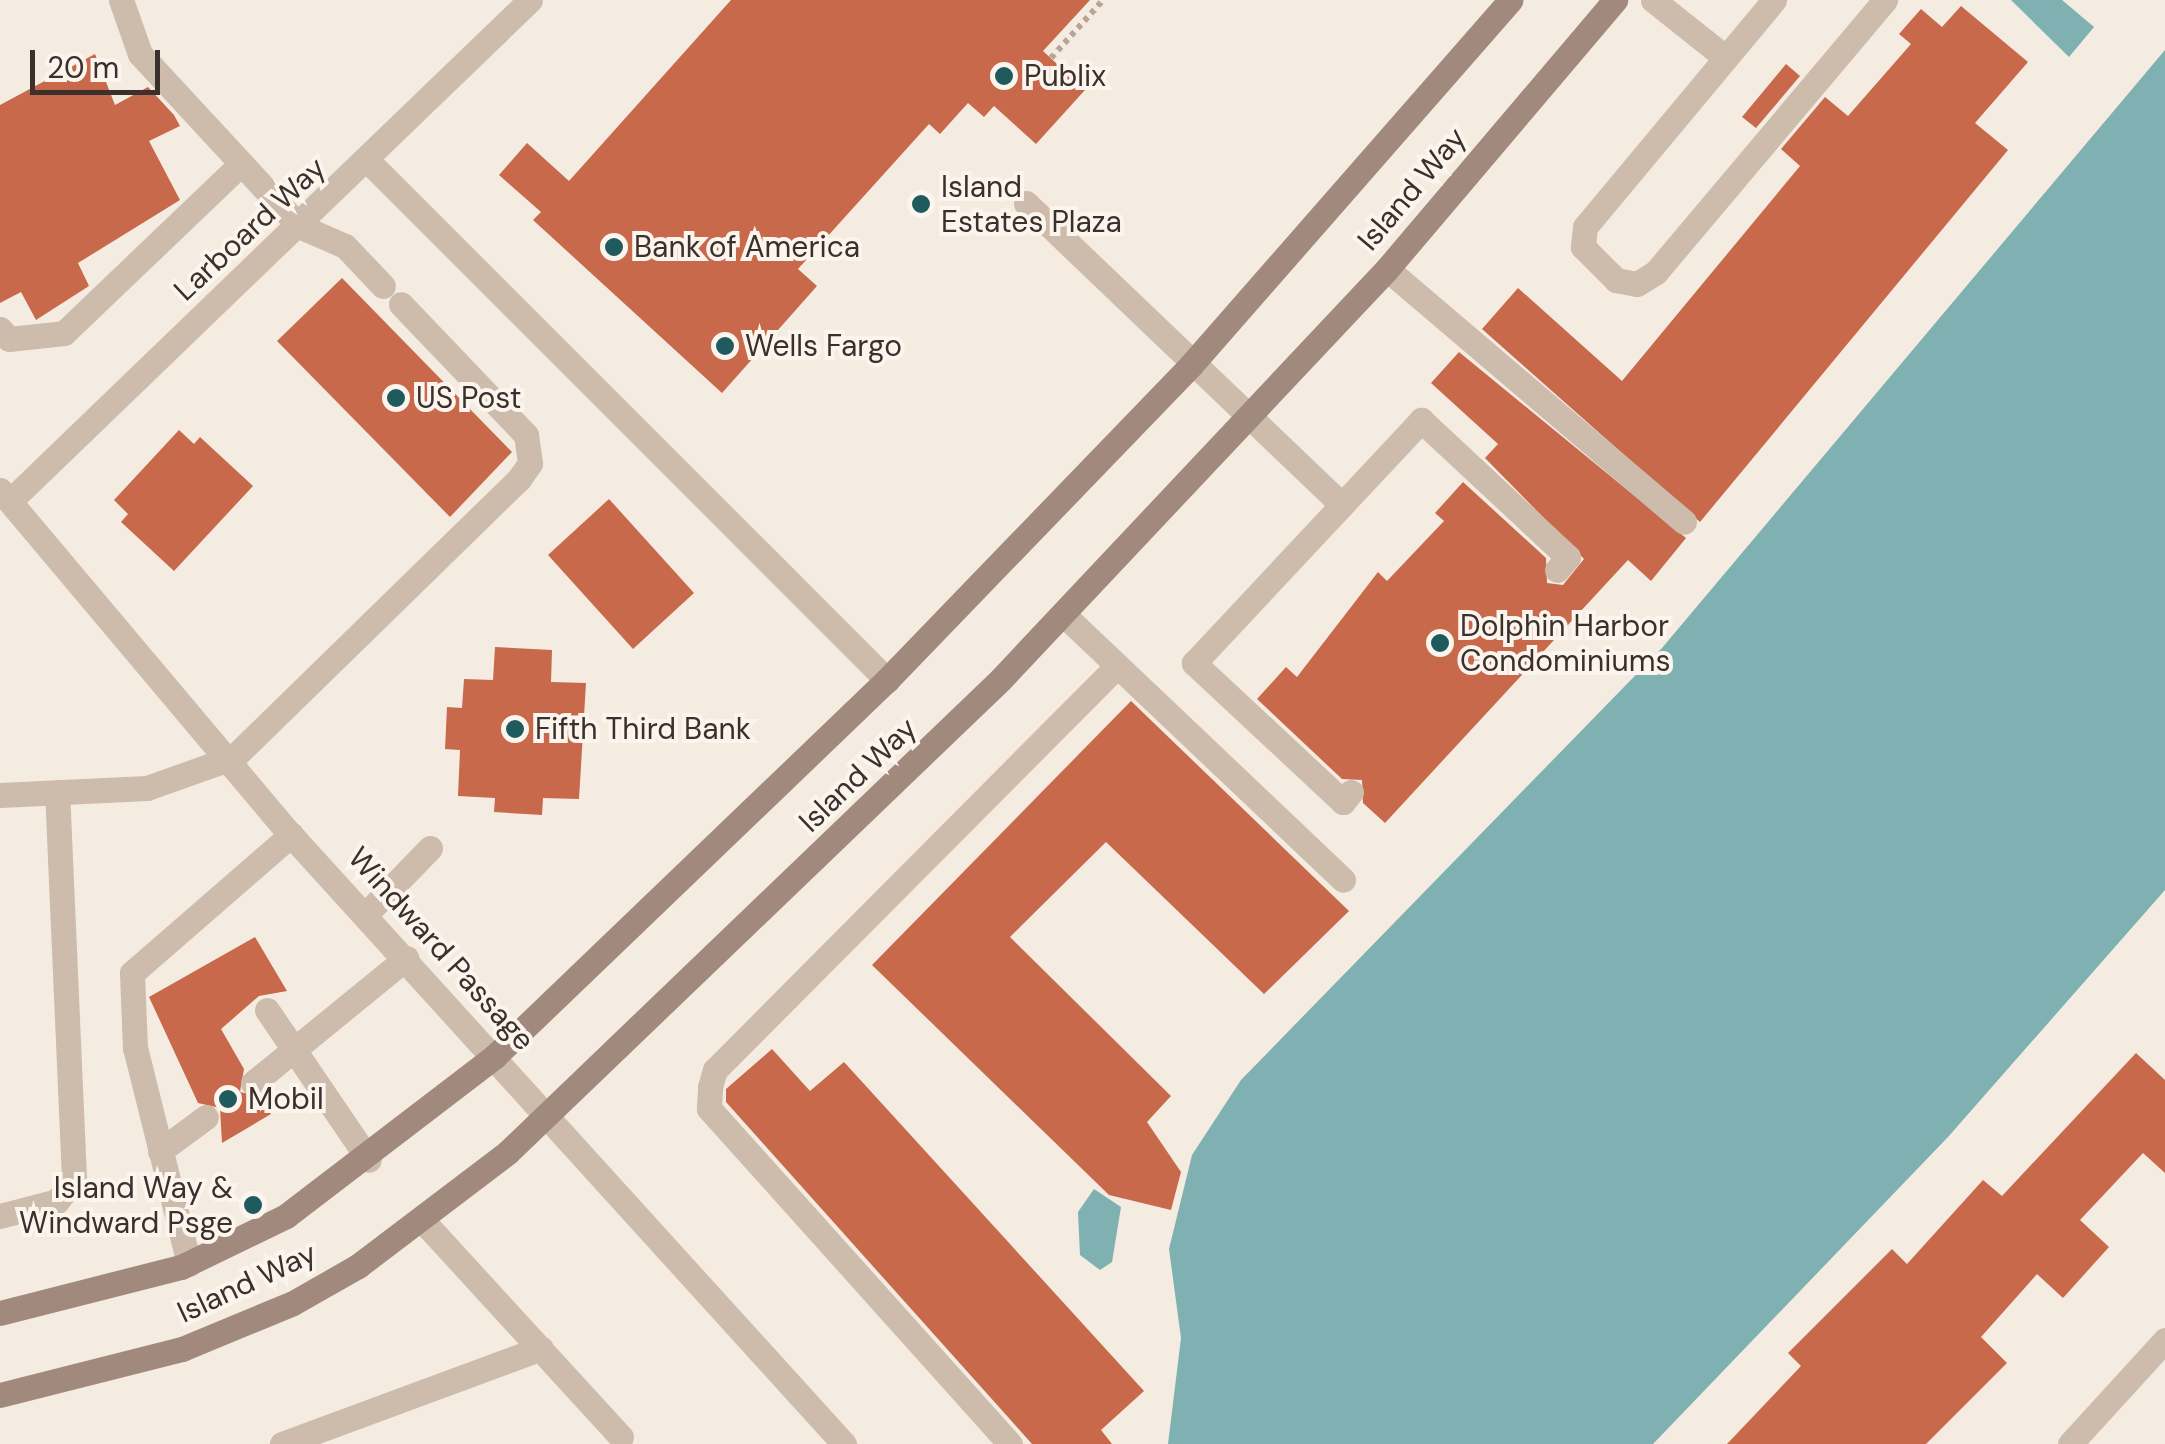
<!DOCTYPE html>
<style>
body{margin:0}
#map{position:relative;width:2165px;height:1444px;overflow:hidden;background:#f4ebe1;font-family:"DM Sans",sans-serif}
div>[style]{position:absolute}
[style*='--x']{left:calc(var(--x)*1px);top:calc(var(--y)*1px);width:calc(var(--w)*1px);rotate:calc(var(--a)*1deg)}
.water>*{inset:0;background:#7fb0b2}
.building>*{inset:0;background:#c8694b}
.path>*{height:6px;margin-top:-3px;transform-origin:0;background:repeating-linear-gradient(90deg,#b9a596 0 5px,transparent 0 10px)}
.lane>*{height:25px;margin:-12.5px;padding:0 12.5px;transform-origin:12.5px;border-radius:12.5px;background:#cdbbac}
.street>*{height:25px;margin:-12.5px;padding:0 12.5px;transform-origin:12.5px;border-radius:12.5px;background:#cdbbac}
.secondary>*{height:25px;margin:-12.5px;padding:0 12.5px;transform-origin:12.5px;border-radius:12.5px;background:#a18a7d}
.dots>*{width:28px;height:28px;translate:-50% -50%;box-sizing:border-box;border:5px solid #fbf5ee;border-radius:50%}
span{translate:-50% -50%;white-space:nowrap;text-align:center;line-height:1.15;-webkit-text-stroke:8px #fbf5ee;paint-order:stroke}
.poi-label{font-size:30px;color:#3b302b}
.left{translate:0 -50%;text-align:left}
.right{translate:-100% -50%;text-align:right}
.street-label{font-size:30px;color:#3b302b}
.scale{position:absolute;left:30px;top:50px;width:130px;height:45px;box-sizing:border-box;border:5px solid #3b302b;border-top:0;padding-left:12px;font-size:30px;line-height:35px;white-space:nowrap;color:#3b302b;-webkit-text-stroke:8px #fbf5ee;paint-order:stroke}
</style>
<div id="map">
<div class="water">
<i style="clip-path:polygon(2011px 0,2062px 0,2094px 27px,2069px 57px)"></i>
<i style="clip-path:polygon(2165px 50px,2165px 890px,1948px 1137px,1653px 1444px,1168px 1444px,1181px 1338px,1169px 1249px,1192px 1155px,1241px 1080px,1662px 648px)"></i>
<i style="clip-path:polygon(1094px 1189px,1121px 1207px,1112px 1262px,1100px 1270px,1080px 1255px,1078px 1212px)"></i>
</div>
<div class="building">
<i style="clip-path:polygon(731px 0,1090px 0,1043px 51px,1085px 90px,1036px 144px,994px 106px,984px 117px,968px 103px,940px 134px,929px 124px,798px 269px,817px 286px,722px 393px,533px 220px,541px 212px,499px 175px,527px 143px,569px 181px)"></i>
<i style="clip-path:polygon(1961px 6px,2028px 62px,1975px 123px,2008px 150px,1700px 522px,1482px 329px,1518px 288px,1622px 381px,1800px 166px,1781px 149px,1825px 97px,1848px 116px,1911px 44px,1899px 34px,1921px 9px,1942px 27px)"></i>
<i style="clip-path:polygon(95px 54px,115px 105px,148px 87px,174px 115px,180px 126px,149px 141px,180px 200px,78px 263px,89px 286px,36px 320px,21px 292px,0 303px,0 105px)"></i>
<i style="clip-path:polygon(1786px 64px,1800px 76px,1756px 128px,1742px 117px)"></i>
<i style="clip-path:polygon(342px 278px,512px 452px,450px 517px,277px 341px)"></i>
<i style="clip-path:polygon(1459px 352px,1686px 538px,1651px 581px,1628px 560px,1385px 823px,1363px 803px,1362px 780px,1342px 779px,1257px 699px,1286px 667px,1297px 677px,1378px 572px,1387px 581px,1444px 521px,1435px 513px,1463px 482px,1546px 558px,1547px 583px,1563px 585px,1584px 559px,1485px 458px,1498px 444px,1431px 383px)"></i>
<i style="clip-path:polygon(179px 430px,194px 444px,200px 437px,253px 486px,174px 571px,121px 522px,128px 514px,114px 500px)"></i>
<i style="clip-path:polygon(609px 499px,694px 593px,633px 649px,548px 555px)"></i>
<i style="clip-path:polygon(495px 647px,552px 650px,551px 682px,586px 683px,579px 799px,543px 798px,542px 815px,494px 812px,495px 798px,458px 796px,460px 750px,445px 749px,447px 707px,462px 708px,464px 679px,493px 680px)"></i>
<i style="clip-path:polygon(1131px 701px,1349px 911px,1264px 994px,1106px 842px,1010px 937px,1171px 1096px,1147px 1122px,1181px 1172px,1171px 1210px,1109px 1195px,872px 965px)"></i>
<i style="clip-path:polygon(255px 937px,287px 991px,259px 996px,221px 1029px,244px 1069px,240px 1092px,261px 1097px,271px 1114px,222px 1143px,220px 1108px,198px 1103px,149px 997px)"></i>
<i style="clip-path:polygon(772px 1049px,810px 1091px,844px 1062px,1144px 1391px,1101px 1430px,1112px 1444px,1032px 1444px,726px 1102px,726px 1089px)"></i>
<i style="clip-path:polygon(2136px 1053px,2165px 1080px,2165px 1173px,2143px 1153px,2080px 1220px,2109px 1247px,2063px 1298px,2037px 1274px,1981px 1337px,2007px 1363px,1926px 1444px,1727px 1444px,1801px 1366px,1788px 1353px,1892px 1249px,1907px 1264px,1983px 1180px,2002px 1196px)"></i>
</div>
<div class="path">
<i style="--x:1051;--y:58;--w:78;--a:-48.1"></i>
</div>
<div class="lane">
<i style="--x:1653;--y:0;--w:93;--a:38.5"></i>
<i style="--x:1774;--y:0;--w:295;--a:129.8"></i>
<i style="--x:1585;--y:227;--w:20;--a:96"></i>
<i style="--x:1583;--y:247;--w:47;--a:45"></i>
<i style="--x:1616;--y:280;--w:21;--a:11"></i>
<i style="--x:1637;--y:284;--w:22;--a:-32"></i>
<i style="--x:1656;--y:272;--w:356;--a:-49.9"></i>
<i style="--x:369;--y:162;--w:733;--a:45"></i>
<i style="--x:1026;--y:203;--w:437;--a:43.7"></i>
<i style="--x:299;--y:226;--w:50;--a:23.5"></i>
<i style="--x:345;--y:246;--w:55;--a:46.5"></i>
<i style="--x:1387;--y:269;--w:390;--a:40.4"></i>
<i style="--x:1063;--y:614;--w:386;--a:43.5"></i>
<i style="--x:1351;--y:792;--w:13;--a:129"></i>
<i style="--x:1343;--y:802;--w:204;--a:-137"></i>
<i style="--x:1194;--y:663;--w:333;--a:-46.9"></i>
<i style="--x:1421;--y:420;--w:201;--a:43"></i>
<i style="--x:1568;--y:557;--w:17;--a:130"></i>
<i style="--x:0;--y:795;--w:147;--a:-2.7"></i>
<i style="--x:147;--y:788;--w:92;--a:-19.6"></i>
<i style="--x:234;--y:757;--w:398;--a:-44.3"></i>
<i style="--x:519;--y:479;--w:19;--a:-55"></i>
<i style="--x:530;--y:463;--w:28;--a:-98"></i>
<i style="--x:526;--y:435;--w:181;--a:-133.7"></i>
<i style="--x:366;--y:914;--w:92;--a:-45.9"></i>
<i style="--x:267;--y:1010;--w:181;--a:55.8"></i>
<i style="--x:253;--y:1083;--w:198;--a:-39.2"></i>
<i style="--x:160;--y:1151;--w:57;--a:-36.5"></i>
<i style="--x:0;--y:1216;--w:59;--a:-14.7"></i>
<i style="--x:57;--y:1201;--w:28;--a:-52"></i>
<i style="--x:74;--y:1179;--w:387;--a:-92.5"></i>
<i style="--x:423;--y:1221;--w:293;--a:47.5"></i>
<i style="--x:189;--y:1264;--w:223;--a:-104"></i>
<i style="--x:135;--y:1048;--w:75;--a:-92.3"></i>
<i style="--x:132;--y:973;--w:211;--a:-41"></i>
<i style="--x:282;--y:1444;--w:276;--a:-20.3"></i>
<i style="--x:1010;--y:1444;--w:451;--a:-131.9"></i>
<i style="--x:709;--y:1108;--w:21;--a:-87"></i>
<i style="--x:710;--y:1087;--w:18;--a:-74"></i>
<i style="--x:715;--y:1070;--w:570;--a:-45.14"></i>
</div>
<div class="street">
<i style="--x:121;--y:0;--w:57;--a:70.6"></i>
<i style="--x:140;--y:54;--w:234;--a:47.2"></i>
<i style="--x:0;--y:329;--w:13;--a:48"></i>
<i style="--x:9;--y:339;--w:55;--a:-6.2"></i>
<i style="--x:64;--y:333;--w:242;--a:-43.7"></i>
<i style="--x:0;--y:490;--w:451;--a:49.9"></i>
<i style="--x:291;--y:835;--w:823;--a:47.76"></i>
<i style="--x:10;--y:501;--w:722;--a:-43.93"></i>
<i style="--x:2070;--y:1444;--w:141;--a:-47.6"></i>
</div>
<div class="secondary">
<i style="--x:0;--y:1313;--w:187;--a:-14.3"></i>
<i style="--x:181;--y:1267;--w:117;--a:-25.9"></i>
<i style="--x:286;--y:1216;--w:263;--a:-37.4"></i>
<i style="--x:495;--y:1056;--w:543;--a:-43.81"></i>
<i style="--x:887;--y:680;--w:438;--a:-46"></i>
<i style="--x:1191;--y:365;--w:485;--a:-48.8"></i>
<i style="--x:0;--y:1395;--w:188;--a:-14.2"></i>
<i style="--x:182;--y:1349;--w:120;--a:-22.5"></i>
<i style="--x:293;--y:1303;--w:75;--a:-29.6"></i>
<i style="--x:358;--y:1266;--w:188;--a:-37.2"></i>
<i style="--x:508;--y:1152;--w:683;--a:-43.81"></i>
<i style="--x:1001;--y:679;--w:563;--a:-46.73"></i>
<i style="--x:1387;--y:269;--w:353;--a:-49.7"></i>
</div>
<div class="dots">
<i style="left:1004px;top:76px;background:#1f5a5e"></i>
<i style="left:921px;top:204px;background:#1f5a5e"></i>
<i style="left:614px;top:247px;background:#1f5a5e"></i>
<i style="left:725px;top:346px;background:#1f5a5e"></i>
<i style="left:396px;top:398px;background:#1f5a5e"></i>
<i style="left:1440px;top:643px;background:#1f5a5e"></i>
<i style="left:515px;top:729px;background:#1f5a5e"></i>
<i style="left:228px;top:1099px;background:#1f5a5e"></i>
<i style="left:253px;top:1205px;background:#1f5a5e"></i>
</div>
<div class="poi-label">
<span class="left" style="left:1024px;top:76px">Publix</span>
<span class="left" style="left:941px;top:204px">Island<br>Estates Plaza</span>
<span class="left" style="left:634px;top:247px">Bank of America</span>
<span class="left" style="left:745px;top:346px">Wells Fargo</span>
<span class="left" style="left:416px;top:398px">US Post</span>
<span class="left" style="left:1460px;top:643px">Dolphin Harbor<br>Condominiums</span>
<span class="left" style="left:535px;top:729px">Fifth Third Bank</span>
<span class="left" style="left:248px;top:1099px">Mobil</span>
<span class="right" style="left:233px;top:1205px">Island Way &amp;<br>Windward Psge</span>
</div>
<div class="street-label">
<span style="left:1412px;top:189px;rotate:-50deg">Island Way</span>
<span style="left:250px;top:229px;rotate:-43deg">Larboard Way</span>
<span style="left:858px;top:775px;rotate:-44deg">Island Way</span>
<span style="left:441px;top:949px;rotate:48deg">Windward Passage</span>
<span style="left:247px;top:1283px;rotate:-25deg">Island Way</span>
</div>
<div class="scale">20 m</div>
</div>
